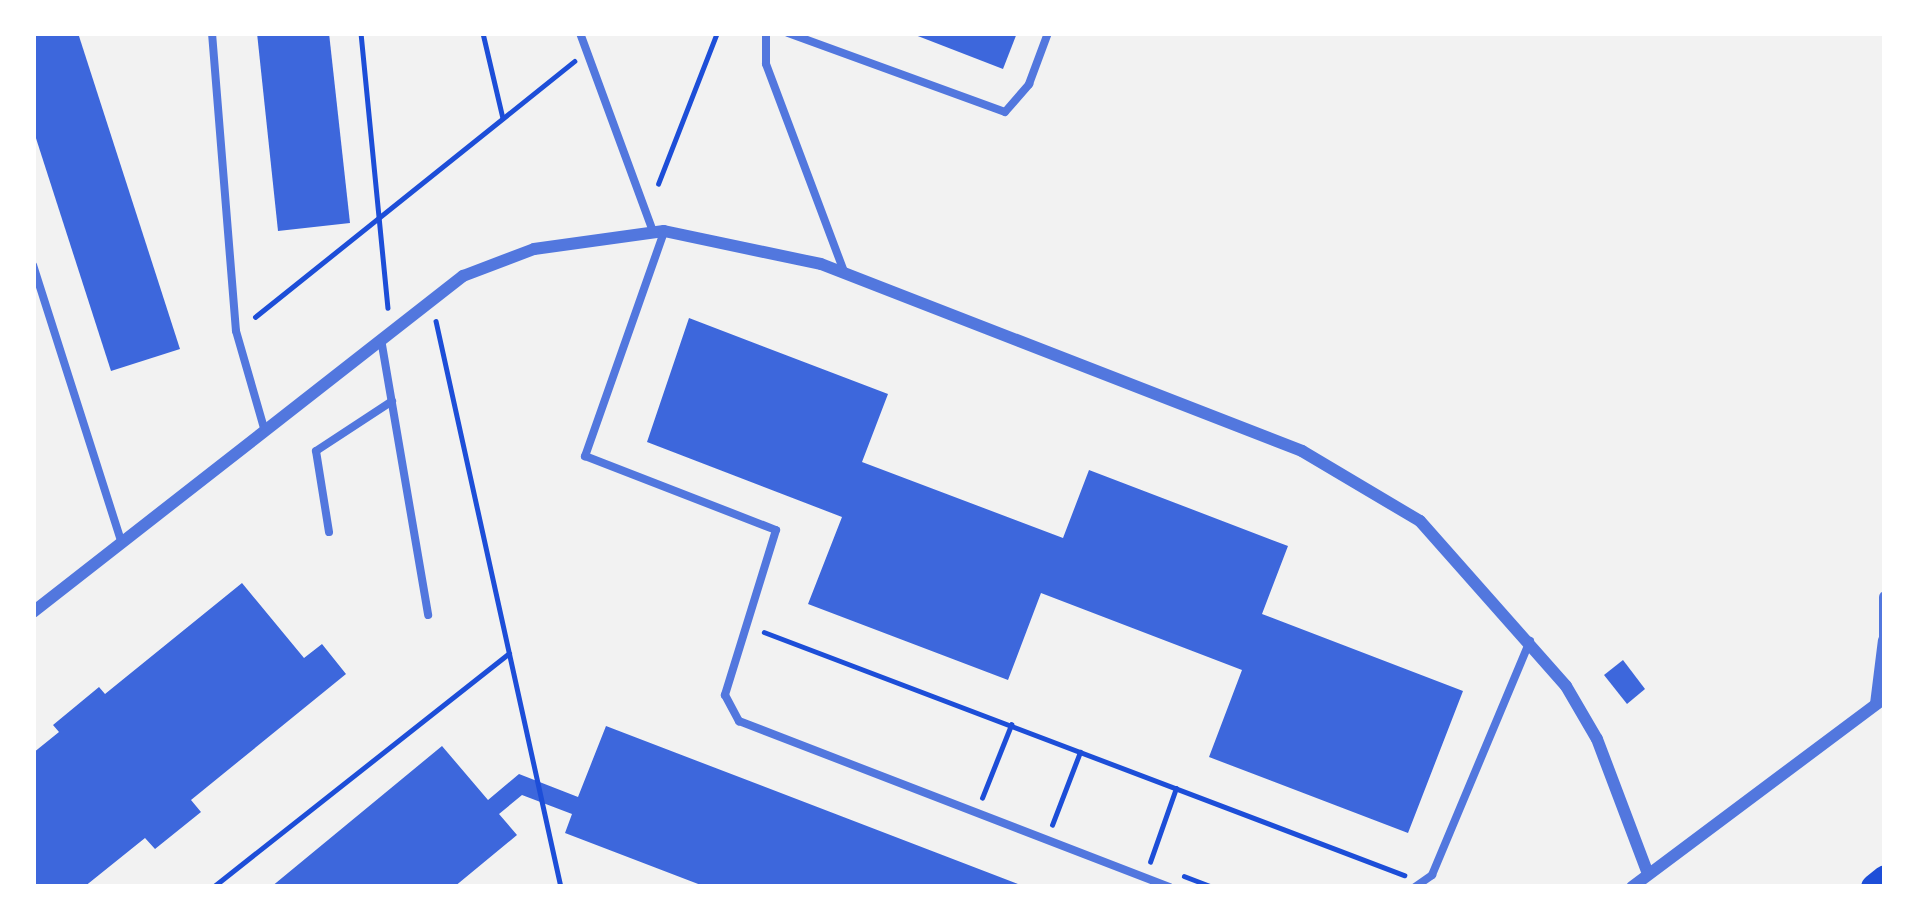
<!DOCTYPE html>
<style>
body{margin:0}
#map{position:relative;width:1918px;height:920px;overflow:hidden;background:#f2f2f2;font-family:"Roboto Serif",serif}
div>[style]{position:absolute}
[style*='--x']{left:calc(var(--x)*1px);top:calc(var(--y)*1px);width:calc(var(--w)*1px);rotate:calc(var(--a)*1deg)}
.building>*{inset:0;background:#3d67dc}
.path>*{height:4.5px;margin:-2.25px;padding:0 2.25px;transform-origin:2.25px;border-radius:2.25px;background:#1d4ed8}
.service>*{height:8px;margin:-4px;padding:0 4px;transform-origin:4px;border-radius:4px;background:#5277de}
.minor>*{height:12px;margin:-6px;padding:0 6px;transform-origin:6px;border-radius:6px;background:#5277de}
.trunk>*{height:27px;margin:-13.5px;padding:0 13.5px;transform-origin:13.5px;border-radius:13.5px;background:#1d4ed8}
span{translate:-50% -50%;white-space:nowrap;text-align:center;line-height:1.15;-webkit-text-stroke:12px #fff;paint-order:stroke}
.frame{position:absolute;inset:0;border:36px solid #fff;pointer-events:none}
</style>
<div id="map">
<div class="building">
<i style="clip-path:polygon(33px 33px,78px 33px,180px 349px,111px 371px,33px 129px)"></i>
<i style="clip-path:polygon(257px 33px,329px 33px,350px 223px,278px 231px)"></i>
<i style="clip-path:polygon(910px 33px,1017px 33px,1003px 69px)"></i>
<i style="clip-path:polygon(689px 318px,888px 394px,862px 462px,1063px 538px,1089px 470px,1288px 546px,1262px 614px,1463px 691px,1408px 833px,1209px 757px,1242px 670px,1041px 593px,1008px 680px,808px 604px,842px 517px,647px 442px)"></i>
<i style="clip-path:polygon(242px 583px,304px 658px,322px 644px,346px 674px,191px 800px,201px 812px,155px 849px,145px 838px,84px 887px,33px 887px,33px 753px,59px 732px,53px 725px,99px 687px,105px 694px)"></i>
<i style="clip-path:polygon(1623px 660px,1645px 689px,1627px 704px,1604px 675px)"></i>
<i style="clip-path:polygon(606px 726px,1026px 887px,706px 887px,565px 833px,572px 814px,522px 795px,499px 814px,517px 835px,454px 887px,271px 887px,442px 746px,488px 800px,519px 774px,578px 797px)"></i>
</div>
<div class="path">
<i style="--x:361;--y:33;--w:276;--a:84.4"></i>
<i style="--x:483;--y:33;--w:87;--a:76.8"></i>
<i style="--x:658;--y:184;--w:162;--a:-68.7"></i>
<i style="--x:255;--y:317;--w:409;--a:-38.7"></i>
<i style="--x:436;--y:321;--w:580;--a:77.55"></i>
<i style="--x:764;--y:632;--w:685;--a:20.79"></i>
<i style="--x:982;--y:798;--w:79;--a:-68.3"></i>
<i style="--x:1052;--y:825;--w:78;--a:-69"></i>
<i style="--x:1150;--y:862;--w:78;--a:-70.6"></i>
<i style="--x:1184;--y:876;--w:31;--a:21"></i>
<i style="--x:213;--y:887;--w:377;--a:-38.3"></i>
</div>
<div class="service">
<i style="--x:212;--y:33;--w:299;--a:85.4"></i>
<i style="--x:236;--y:331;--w:101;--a:73.9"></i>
<i style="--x:580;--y:33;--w:209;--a:69.8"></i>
<i style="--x:766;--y:33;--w:31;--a:90"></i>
<i style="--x:766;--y:64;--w:224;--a:69.4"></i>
<i style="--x:788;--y:33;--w:231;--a:20"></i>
<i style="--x:1005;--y:112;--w:37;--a:-49"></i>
<i style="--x:1029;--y:84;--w:54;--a:-69.6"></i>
<i style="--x:664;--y:232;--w:238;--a:109.4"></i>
<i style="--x:585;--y:456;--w:205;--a:21.2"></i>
<i style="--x:776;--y:530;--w:173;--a:107.2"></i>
<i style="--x:725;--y:695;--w:30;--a:62"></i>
<i style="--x:739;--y:721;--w:462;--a:21.1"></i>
<i style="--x:33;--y:265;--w:289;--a:72.3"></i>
<i style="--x:381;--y:339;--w:280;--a:80.3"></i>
<i style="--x:329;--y:532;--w:82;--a:-99.1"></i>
<i style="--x:316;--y:451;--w:91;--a:-33.3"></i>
<i style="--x:1415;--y:887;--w:21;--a:-35"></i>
<i style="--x:1432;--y:875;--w:254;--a:-67.3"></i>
</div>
<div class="minor">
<i style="--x:1885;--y:597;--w:45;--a:90"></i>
<i style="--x:33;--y:612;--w:546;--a:-38"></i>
<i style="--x:463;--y:276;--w:76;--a:-20.8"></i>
<i style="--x:534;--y:249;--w:131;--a:-7.9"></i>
<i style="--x:664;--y:231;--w:160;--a:11.9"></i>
<i style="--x:821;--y:264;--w:516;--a:21.24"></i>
<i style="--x:1302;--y:451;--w:137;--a:30.7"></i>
<i style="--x:1420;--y:521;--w:220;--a:48.5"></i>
<i style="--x:1566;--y:686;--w:61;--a:59.7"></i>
<i style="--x:1597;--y:739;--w:144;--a:69.3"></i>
<i style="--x:1876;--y:704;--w:64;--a:-82.9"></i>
<i style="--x:1632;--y:887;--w:316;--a:-36.8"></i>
</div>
<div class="trunk">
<i style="--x:1874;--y:887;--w:14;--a:-39"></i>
</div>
<div class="frame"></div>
</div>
